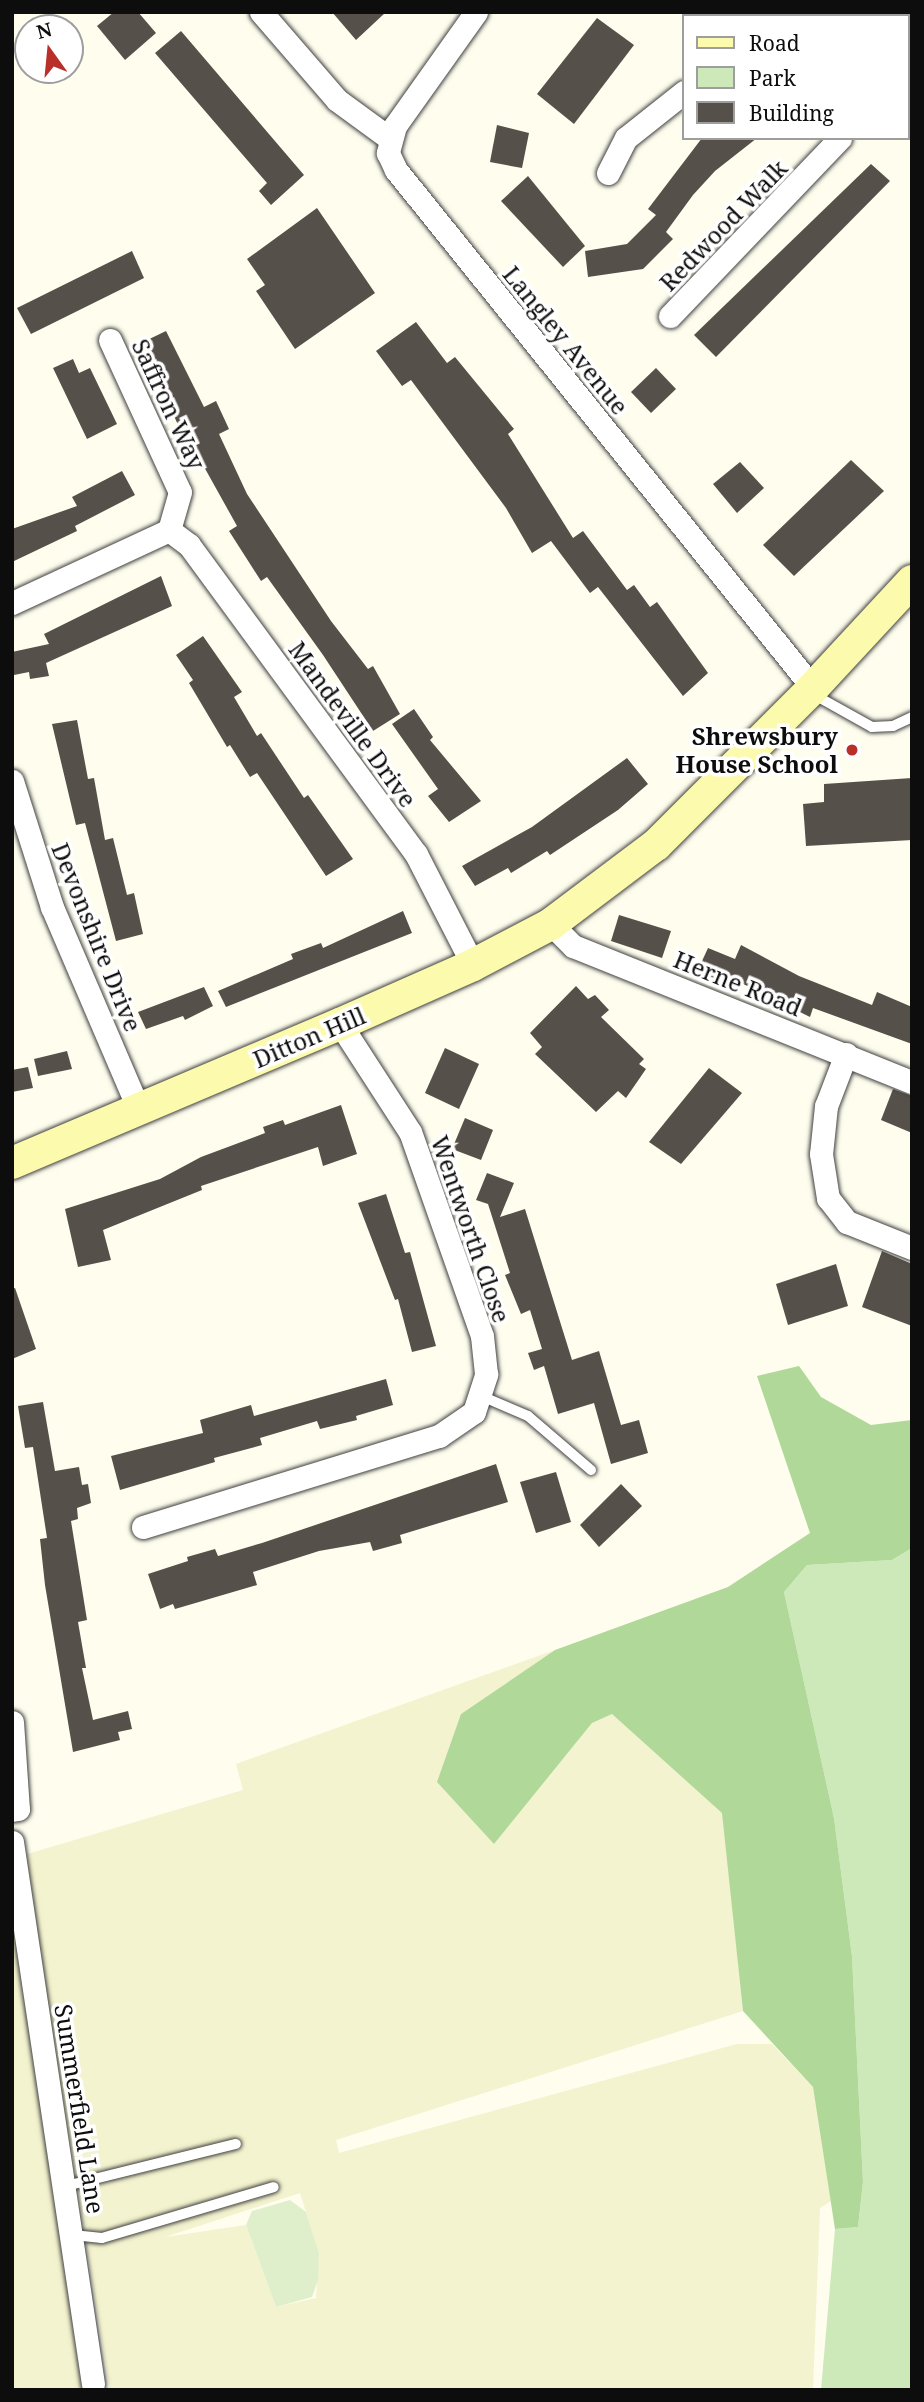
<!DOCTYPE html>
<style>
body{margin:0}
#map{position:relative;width:924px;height:2402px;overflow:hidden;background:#fefdee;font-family:"Noto Serif",serif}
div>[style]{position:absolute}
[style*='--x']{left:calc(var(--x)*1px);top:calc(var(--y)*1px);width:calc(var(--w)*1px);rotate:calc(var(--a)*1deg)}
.farmland>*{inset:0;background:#f3f3cf}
.green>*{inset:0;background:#cde8b9}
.forest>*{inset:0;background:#b0d899}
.pitch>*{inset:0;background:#e0efcb}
.building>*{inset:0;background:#56504a}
.roads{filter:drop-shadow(0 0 2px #404040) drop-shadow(0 0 2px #404040)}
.lane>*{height:10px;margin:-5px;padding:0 5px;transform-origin:5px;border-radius:5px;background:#fff}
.street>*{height:23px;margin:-11.5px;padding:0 11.5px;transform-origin:11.5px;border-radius:11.5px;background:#fff}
.secondary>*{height:32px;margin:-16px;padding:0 16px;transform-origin:16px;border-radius:16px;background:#fcfaac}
.dots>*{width:19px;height:19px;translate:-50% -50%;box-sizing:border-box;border:4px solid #fff;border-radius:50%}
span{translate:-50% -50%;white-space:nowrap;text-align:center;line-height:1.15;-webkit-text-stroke:7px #fff;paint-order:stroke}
.street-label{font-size:24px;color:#0d0d0d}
.poi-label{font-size:24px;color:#0d0d0d;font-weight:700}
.right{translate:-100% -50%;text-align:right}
.frame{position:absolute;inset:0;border:14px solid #0d0d0d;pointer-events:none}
.legend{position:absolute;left:682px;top:14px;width:228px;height:126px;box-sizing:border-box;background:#fff;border:2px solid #9e9e9e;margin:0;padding:9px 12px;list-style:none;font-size:21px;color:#0d0d0d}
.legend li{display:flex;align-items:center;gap:14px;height:35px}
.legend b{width:35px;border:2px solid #9e9e9e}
.north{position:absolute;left:14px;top:14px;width:70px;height:70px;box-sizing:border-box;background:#fff;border:2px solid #9e9e9e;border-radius:50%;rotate:345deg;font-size:19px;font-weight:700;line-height:28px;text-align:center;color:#0d0d0d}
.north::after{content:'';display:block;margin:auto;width:24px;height:32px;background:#b92f2a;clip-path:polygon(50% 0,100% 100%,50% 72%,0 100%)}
</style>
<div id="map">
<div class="farmland">
<i style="clip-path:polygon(evenodd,555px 1650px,461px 1714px,494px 1844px,592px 1723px,612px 1714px,723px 1813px,743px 2011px,336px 2140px,339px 2153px,737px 2044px,772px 2044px,813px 2087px,831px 2201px,820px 2208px,813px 2389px,110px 2390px,24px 1855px,243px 1790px,236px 1764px,555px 1650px,300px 2193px,319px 2253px,316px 2298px,276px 2307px,246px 2225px,165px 2237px,300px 2193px)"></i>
<i style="clip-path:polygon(12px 1916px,44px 2120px,82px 2390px,12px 2390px)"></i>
</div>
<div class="green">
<i style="clip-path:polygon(912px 1548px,912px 2390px,821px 2390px,835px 2229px,858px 2227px,863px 2182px,852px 1956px,834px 1818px,784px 1592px,807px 1565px,892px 1560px)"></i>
</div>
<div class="forest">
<i style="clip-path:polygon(799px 1366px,821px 1397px,871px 1425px,912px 1420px,912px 1548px,892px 1560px,807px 1565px,784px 1592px,834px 1818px,852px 1956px,863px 2182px,858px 2227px,835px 2229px,813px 2087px,743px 2011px,722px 1813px,612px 1714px,592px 1723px,494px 1844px,437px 1782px,461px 1714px,555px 1650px,728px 1587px,810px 1533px,757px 1376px)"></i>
</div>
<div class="pitch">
<i style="clip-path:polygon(290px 2200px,306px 2212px,319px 2253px,318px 2280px,312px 2297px,276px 2307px,246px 2225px,252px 2211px)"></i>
</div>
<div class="building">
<i style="clip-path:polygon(114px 12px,138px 12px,156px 33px,125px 60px,97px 26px)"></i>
<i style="clip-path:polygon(332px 12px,386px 12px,356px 40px)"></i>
<i style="clip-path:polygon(597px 18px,634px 45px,574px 124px,537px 94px)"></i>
<i style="clip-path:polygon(181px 31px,304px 175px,271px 205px,259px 191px,267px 183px,155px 53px)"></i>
<i style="clip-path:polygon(497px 125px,529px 133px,522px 168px,490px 162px)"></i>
<i style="clip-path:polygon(702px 138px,757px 138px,715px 171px,693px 195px,666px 232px,673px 239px,643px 269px,588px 277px,585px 251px,627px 244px,656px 215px,648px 209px)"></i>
<i style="clip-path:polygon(871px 164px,890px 181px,716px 357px,694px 335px)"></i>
<i style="clip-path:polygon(528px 176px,585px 246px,563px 267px,501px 201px)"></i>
<i style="clip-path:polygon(317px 208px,375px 293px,295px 349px,256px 291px,265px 285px,247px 259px)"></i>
<i style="clip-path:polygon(132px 251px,144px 278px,31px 334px,17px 308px)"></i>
<i style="clip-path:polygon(416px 322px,447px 363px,455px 357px,514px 429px,508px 434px,573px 538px,583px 531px,627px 590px,634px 585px,650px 607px,657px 602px,708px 673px,683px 696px,598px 587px,590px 593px,551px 541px,532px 553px,506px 508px,411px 380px,402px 386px,376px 351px)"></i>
<i style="clip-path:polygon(166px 331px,204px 407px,216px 401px,229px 429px,219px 434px,247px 494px,331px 621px,368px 669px,373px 666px,400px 714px,373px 731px,323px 655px,267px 577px,261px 581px,229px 531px,237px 526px,198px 456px,193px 458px,141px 343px)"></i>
<i style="clip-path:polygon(73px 359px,79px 373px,90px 368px,117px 424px,87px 439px,53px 368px)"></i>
<i style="clip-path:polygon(656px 368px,676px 389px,651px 413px,631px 392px)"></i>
<i style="clip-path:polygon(851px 460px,884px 491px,794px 576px,763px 545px)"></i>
<i style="clip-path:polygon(740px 462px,764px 488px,737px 513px,713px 484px)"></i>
<i style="clip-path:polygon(122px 471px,135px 495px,75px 526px,77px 531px,12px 562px,12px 529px,77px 506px,72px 497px)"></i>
<i style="clip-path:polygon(161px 576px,172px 606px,46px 663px,49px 676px,30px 679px,29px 672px,14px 675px,12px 652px,49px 644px,44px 634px)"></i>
<i style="clip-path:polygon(203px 636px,242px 692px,234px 697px,257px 736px,261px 733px,304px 798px,308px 795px,353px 859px,326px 876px,257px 773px,250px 777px,230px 745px,227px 747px,189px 683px,193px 680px,176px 655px)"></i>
<i style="clip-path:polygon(414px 709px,433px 737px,430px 740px,481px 801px,449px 822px,428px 796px,438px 789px,392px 724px)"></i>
<i style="clip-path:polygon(77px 720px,88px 779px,94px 778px,105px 840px,113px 838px,127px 895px,134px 893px,143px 934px,116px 941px,85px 823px,76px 825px,52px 724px)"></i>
<i style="clip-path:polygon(627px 758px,648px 784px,618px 810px,550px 855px,547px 851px,511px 873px,508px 868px,475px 886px,462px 866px,532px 827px)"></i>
<i style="clip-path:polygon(912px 778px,912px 840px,806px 846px,803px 804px,824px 802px,824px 784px)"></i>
<i style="clip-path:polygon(403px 911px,412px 933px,226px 1007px,218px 991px,293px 959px,291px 954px,321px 943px,323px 948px)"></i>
<i style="clip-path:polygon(619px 915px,671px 931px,662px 958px,611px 941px)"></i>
<i style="clip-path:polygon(741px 945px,799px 976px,872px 1005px,877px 992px,912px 1007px,912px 1044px,813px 1008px,810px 1017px,721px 973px,717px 981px,697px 972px,708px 948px,735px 959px)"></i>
<i style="clip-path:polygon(576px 986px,588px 999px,595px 995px,609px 1010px,601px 1017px,644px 1059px,639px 1064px,646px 1069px,626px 1098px,618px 1091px,596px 1112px,535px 1054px,542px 1047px,530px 1033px)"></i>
<i style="clip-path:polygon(204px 987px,213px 1006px,185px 1020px,183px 1016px,146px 1029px,138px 1012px)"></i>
<i style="clip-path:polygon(445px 1048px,479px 1064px,459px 1109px,425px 1093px)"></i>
<i style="clip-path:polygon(67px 1051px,72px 1069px,38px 1076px,34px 1059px)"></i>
<i style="clip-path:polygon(28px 1067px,33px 1088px,12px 1092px,12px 1070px)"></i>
<i style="clip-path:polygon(709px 1068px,742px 1093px,681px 1164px,649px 1142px)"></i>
<i style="clip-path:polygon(893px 1089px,912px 1096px,912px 1133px,881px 1120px)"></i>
<i style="clip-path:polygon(341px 1105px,357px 1154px,323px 1166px,318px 1147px,201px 1186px,202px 1190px,103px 1230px,111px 1260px,78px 1267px,65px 1209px,160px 1179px,201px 1157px,265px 1133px,263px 1127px,283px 1120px,285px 1125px)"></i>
<i style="clip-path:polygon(465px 1118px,493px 1130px,481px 1160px,452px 1149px)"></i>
<i style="clip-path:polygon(487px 1173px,514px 1183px,500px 1217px,525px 1209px,572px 1360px,599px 1351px,621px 1425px,639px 1420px,648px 1453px,611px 1464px,594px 1403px,558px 1414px,544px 1366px,534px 1370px,528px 1353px,542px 1349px,530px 1310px,521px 1314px,505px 1275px,510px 1273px,488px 1204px,476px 1200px)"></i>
<i style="clip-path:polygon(386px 1194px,405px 1253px,410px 1252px,436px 1346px,412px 1352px,398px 1299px,395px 1300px,358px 1203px)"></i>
<i style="clip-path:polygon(882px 1251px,912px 1264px,912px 1326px,862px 1307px)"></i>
<i style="clip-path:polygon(836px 1264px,848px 1306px,788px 1325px,776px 1284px)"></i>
<i style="clip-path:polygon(15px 1288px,36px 1349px,12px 1359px,12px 1289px)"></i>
<i style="clip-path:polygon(386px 1379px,393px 1405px,356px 1416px,357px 1420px,320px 1429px,317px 1421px,260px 1438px,262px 1445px,214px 1458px,215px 1462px,120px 1490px,111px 1456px,203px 1433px,200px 1420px,251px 1405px,254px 1416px)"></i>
<i style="clip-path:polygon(43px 1402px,55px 1471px,79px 1467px,82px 1485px,88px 1484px,91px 1503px,77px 1508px,78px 1519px,71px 1521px,87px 1620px,78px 1622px,86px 1668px,82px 1668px,93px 1720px,128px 1711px,132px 1729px,118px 1732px,120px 1740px,73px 1752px,45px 1585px,40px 1539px,47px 1538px,33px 1447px,25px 1448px,18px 1406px)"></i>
<i style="clip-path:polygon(496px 1464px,508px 1502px,400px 1535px,402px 1543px,373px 1551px,370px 1542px,319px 1551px,253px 1572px,257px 1585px,175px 1609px,173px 1604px,160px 1609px,148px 1574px,188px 1561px,187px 1557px,215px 1549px,218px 1556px,262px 1543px)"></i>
<i style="clip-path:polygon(556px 1472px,571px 1522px,536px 1533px,520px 1482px)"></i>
<i style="clip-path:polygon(621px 1484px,642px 1506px,599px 1547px,580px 1525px)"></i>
</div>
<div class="roads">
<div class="lane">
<i style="--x:811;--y:693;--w:70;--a:29.1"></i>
<i style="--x:872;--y:727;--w:21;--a:-3"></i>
<i style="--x:893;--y:726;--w:21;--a:-25"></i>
<i style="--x:479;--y:1395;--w:53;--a:23.2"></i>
<i style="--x:528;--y:1416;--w:83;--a:40.6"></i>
<i style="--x:66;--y:2186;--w:175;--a:-13.9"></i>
<i style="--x:73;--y:2235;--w:29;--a:6"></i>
<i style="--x:102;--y:2238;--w:179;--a:-16.5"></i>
</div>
<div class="street">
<i style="--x:261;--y:12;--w:116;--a:49.2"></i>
<i style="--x:337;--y:100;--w:64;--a:36.2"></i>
<i style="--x:476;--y:12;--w:140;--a:125.4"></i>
<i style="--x:395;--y:126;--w:28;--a:105"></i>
<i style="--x:388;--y:153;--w:19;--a:65"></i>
<i style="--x:396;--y:170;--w:665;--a:51.17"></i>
<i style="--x:908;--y:57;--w:6;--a:-45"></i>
<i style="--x:608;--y:173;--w:39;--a:-63"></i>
<i style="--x:626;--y:138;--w:74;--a:-38.4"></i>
<i style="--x:670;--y:316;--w:246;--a:-46.3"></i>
<i style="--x:110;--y:340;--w:167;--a:65.3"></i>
<i style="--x:180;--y:492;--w:40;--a:106"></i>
<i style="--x:169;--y:530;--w:25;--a:37"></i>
<i style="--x:189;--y:545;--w:383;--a:53.7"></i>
<i style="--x:416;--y:854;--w:125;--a:62.8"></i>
<i style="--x:12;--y:603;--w:173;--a:-24.9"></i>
<i style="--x:12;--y:781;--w:132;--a:72.4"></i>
<i style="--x:52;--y:907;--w:221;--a:66.8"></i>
<i style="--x:551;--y:924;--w:31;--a:45"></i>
<i style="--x:573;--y:946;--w:365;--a:21.9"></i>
<i style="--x:846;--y:1054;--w:56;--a:111"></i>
<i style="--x:826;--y:1106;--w:48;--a:95.9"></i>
<i style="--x:821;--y:1154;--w:45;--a:81"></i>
<i style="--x:828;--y:1198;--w:31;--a:52"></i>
<i style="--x:847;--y:1222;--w:70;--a:21.8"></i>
<i style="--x:143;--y:1527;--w:310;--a:-17.1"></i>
<i style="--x:439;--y:1436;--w:42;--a:-34.4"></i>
<i style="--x:474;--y:1412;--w:40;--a:-72"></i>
<i style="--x:486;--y:1374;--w:38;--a:-96"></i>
<i style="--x:482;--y:1336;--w:216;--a:-109.4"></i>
<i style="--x:410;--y:1132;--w:129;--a:-122.9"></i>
<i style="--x:12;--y:1722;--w:87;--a:86.1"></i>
<i style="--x:18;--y:1809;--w:6;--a:171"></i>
<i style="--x:12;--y:1842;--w:548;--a:81.5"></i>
</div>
<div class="secondary">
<i style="--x:12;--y:1163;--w:356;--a:-23"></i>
<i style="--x:340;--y:1024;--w:145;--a:-23.9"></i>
<i style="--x:473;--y:965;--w:88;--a:-27.7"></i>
<i style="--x:551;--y:924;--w:131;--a:-37"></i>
<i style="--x:656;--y:845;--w:222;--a:-45"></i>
<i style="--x:813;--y:688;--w:146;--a:-47.2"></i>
</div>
</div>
<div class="dots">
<i style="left:852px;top:750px;background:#b92f2a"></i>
</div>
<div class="street-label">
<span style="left:723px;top:225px;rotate:-46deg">Redwood Walk</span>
<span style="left:566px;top:340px;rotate:51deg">Langley Avenue</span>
<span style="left:169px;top:404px;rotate:65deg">Saffron Way</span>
<span style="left:353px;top:724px;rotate:54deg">Mandeville Drive</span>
<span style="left:97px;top:937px;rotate:68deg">Devonshire Drive</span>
<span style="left:738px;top:983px;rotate:22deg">Herne Road</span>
<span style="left:309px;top:1037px;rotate:-23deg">Ditton Hill</span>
<span style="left:471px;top:1229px;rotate:71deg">Wentworth Close</span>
<span style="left:80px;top:2109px;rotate:81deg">Summerfield Lane</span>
</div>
<div class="poi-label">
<span class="right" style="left:838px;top:750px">Shrewsbury<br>House School</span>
</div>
<div class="frame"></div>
<ul class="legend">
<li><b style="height:9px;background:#fcfaac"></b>Road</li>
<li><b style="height:19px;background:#cde8b9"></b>Park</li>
<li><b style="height:19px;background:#56504a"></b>Building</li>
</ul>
<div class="north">N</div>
</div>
